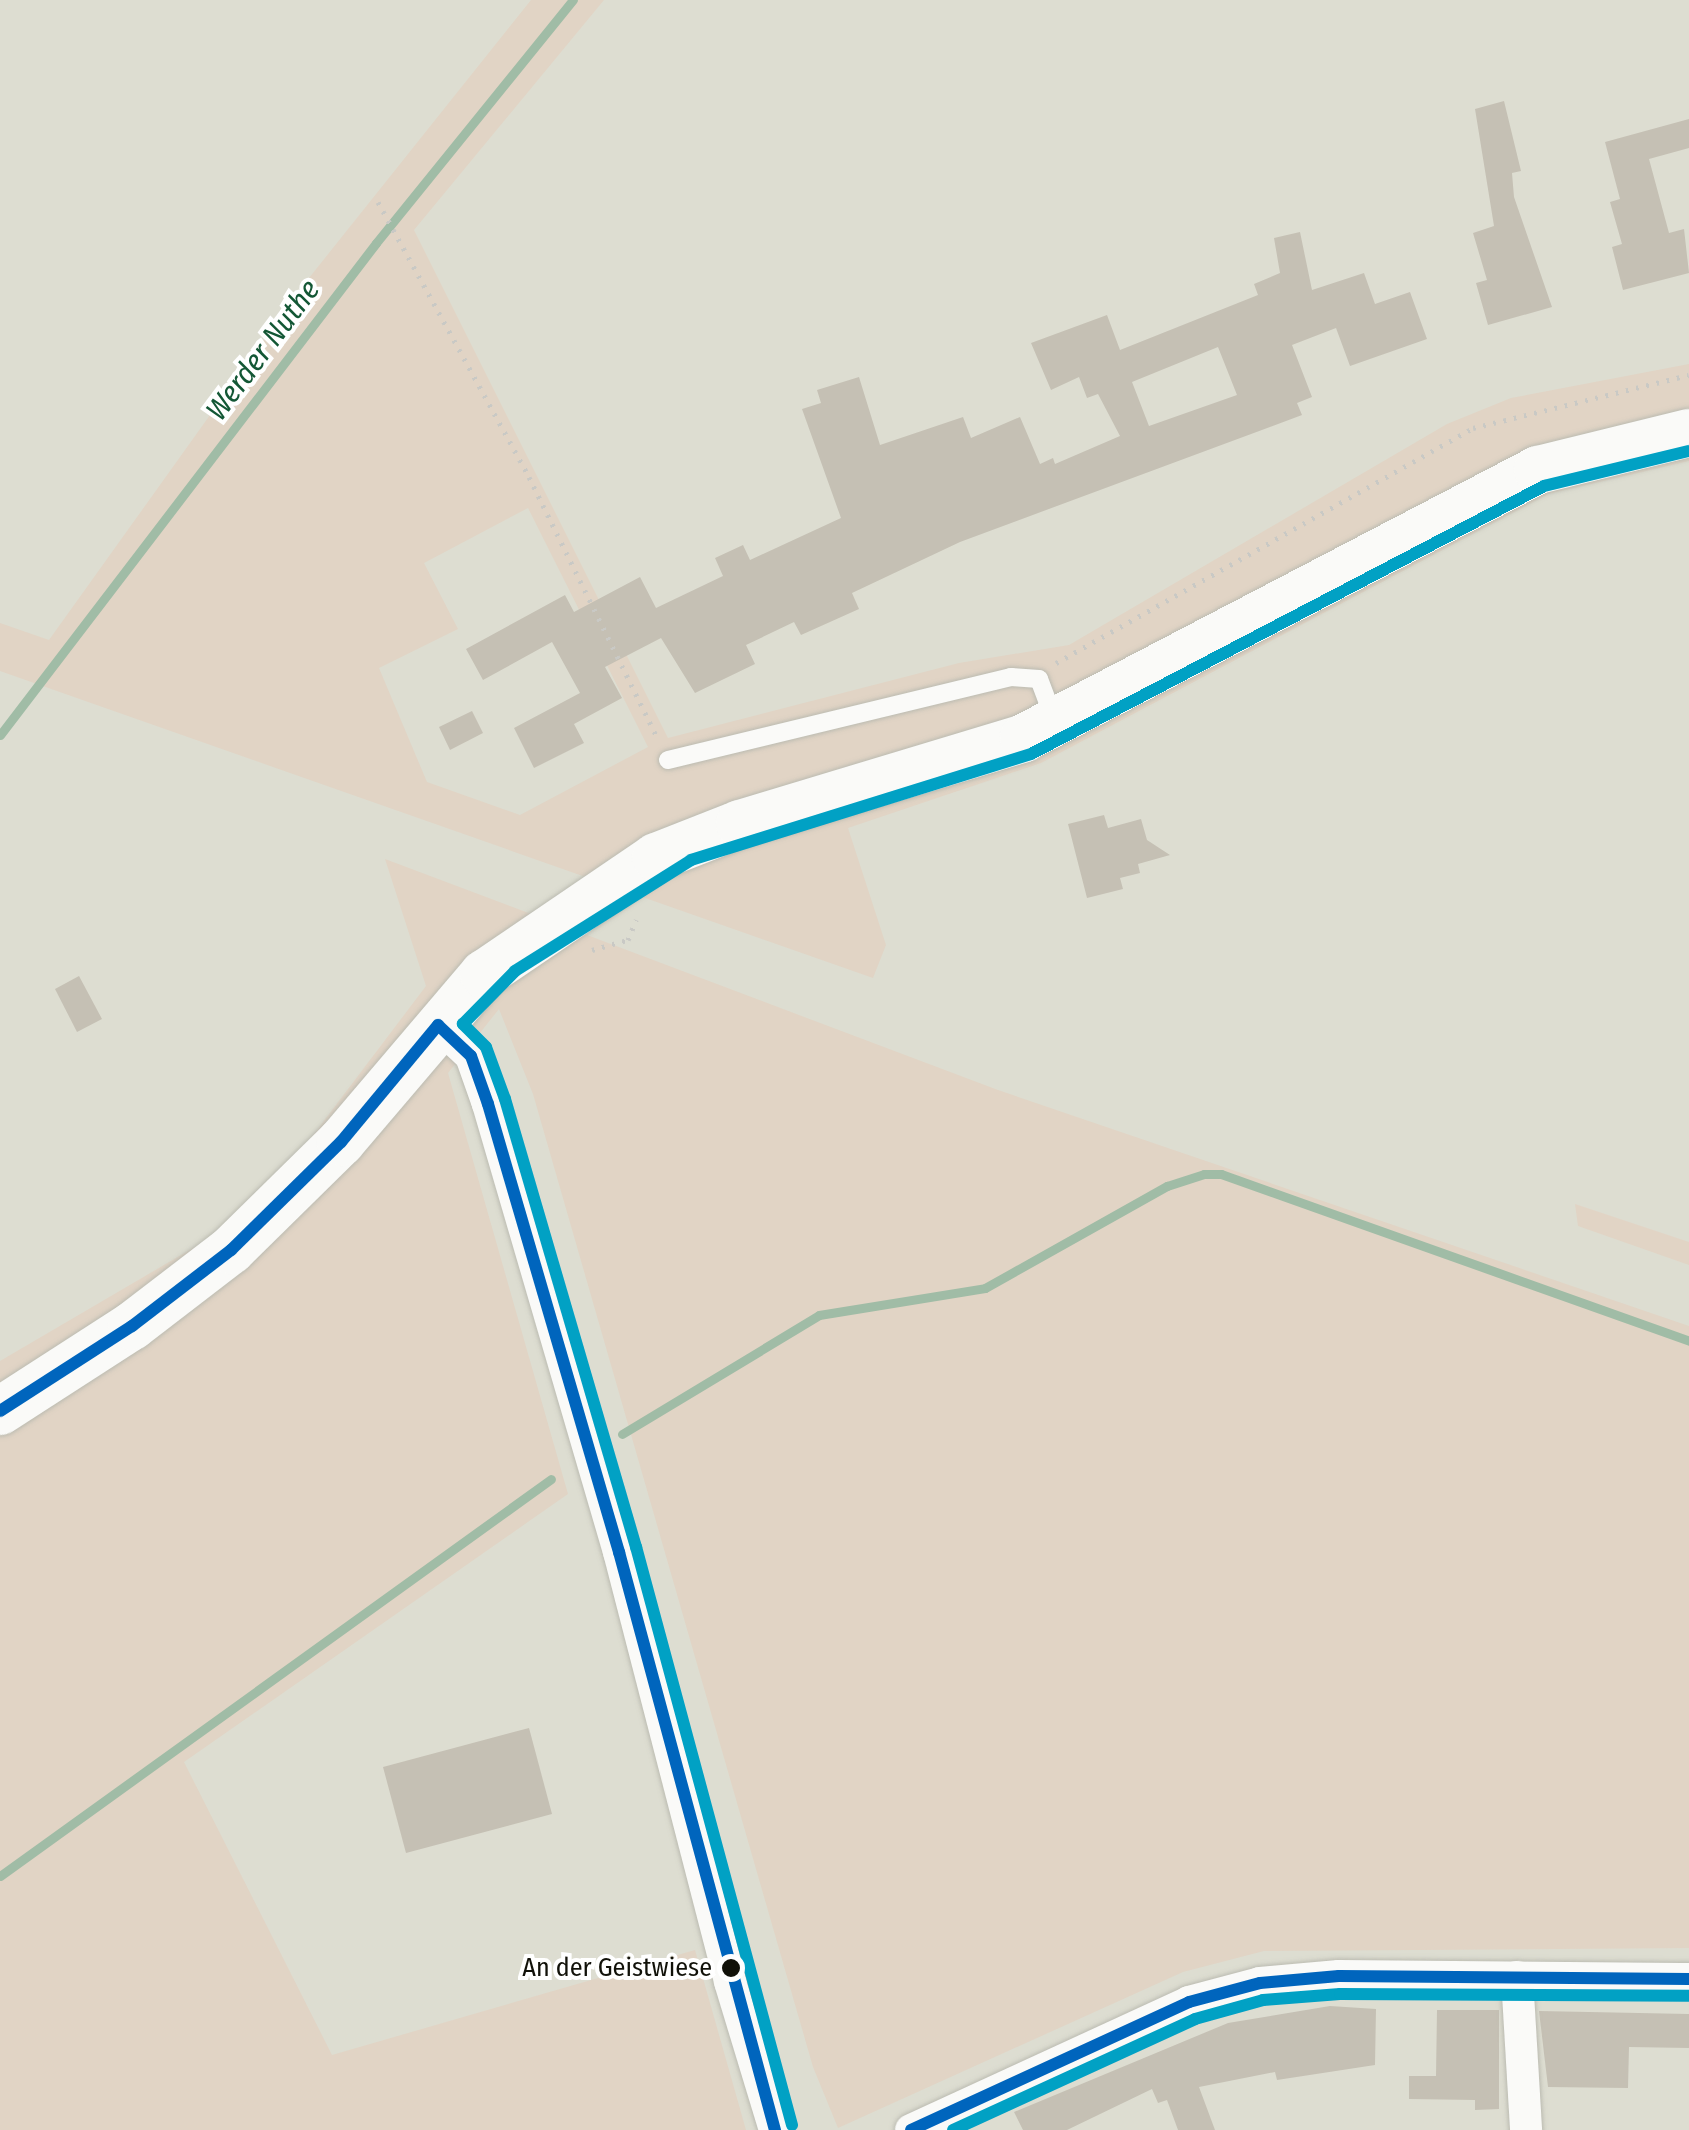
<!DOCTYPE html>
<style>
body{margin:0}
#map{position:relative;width:1689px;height:2130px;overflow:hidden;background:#ddddd1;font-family:"Fira Sans Condensed",sans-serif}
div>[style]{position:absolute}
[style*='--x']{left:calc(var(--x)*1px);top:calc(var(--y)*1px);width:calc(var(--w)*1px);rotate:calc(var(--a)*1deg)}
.green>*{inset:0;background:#e1d4c5}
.stream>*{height:9px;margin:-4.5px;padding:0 4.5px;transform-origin:4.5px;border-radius:4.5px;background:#a0bca6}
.building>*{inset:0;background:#c5c0b4}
.path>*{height:5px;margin-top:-2.5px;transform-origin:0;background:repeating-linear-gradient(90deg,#c9c9c5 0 2.5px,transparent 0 10.5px)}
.roads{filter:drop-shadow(0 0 2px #bbbbb1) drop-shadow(0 0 2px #bbbbb1)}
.lane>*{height:18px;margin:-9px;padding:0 9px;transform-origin:9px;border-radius:9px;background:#fafaf8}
.street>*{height:32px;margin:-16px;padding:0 16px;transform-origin:16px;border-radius:16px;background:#fafaf8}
.secondary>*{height:48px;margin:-24px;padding:0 24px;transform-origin:24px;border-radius:24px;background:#fafaf8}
.bus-1>*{height:12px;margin:-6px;padding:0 6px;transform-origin:6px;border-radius:6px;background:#0065bd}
.bus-2>*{height:12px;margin:-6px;padding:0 6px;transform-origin:6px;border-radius:6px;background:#01a1c4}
.dots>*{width:28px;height:28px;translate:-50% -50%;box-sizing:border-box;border:5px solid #fff;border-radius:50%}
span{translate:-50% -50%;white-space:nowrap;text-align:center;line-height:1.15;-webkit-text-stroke:8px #fff;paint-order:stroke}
.bus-label{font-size:26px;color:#111109}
.right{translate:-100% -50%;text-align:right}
.water-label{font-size:30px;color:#135735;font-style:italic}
</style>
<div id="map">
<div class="green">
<i style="clip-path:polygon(evenodd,531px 0,604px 0,414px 230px,668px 738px,959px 663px,1069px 645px,1447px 424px,1511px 398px,1689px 364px,1689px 461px,1548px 494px,1041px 763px,848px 828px,886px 945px,873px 978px,0 671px,0 623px,49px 640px,301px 288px,531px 0,528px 508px,648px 747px,520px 815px,427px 782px,379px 668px,458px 629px,424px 563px,528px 508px)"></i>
<i style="clip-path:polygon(385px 859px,998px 1090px,1689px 1326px,1689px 1948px,1264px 1951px,1183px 1972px,838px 2128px,813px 2067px,533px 1094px,499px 1009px,448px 1073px,568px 1494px,184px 1762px,332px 2055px,695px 1950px,746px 2130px,0 2130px,0 1361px,234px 1224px,286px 1171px,426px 986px)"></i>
<i style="clip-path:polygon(1575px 1204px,1689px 1242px,1689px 1265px,1578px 1226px)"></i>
</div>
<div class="stream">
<i style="--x:0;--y:735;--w:619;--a:-52.61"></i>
<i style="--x:376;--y:243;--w:313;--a:-51"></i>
<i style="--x:622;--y:1434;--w:230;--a:-31.1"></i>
<i style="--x:819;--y:1315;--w:168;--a:-9.2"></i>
<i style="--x:985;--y:1288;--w:209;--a:-29.3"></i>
<i style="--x:1167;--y:1186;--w:39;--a:-18"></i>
<i style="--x:1204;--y:1174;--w:17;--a:0"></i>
<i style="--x:1221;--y:1174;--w:497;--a:19.6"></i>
<i style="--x:0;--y:1876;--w:679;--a:-35.77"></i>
</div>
<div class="building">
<i style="clip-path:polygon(1504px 101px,1521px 171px,1512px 173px,1514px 197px,1552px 307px,1488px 325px,1476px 283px,1487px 280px,1473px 233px,1494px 226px,1475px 109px)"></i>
<i style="clip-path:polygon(1689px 119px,1689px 148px,1649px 159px,1669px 233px,1684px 229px,1689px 273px,1623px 290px,1612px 247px,1622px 244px,1610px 202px,1620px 199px,1605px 142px)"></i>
<i style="clip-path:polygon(evenodd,1300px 232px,1312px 290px,1364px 273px,1375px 304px,1410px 292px,1427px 339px,1350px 366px,1336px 328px,1292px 345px,1312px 397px,1297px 403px,1302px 415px,960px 542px,852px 593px,859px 609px,801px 635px,794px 622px,746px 645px,755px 664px,695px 693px,661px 638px,605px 667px,622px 698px,574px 724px,584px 743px,534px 768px,514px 728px,580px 693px,552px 642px,483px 680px,466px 649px,565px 595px,574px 612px,640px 577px,656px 608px,723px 576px,715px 558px,743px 545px,750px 560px,841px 518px,802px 409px,821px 403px,817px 390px,859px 377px,880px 445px,963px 417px,971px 438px,1020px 417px,1040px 464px,1053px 458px,1055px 464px,1120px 436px,1098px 394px,1087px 398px,1079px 377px,1051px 390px,1031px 343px,1107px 315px,1120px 350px,1258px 295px,1254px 284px,1280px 273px,1274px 238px,1300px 232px,1218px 347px,1237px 395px,1149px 426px,1132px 382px,1218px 347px)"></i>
<i style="clip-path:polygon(472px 711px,483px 733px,450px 750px,439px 727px)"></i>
<i style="clip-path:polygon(1104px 815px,1108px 828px,1141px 819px,1147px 840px,1170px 855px,1138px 864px,1140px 873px,1120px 878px,1123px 889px,1087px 898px,1068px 824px)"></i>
<i style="clip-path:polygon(79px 976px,102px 1019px,77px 1032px,55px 989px)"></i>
<i style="clip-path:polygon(529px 1728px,552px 1814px,406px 1853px,383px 1767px)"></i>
<i style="clip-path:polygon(1330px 2006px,1376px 2009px,1375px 2065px,1277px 2080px,1275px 2072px,1199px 2087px,1215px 2130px,1178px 2130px,1167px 2100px,1158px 2103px,1152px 2089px,1067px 2130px,1023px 2130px,1014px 2112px,1228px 2023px)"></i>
<i style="clip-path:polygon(1437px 2010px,1499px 2010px,1499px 2109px,1475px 2110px,1475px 2100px,1409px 2099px,1409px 2076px,1436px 2076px)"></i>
<i style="clip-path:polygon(1539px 2011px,1689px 2014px,1689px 2048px,1629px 2047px,1628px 2088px,1548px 2087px)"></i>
</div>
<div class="path">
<i style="--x:378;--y:202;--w:314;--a:61.2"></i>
<i style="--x:529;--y:477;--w:292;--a:63.8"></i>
<i style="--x:1056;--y:663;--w:479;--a:-29.4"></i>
<i style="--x:1473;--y:428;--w:222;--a:-13.8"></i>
<i style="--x:592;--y:950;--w:37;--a:-16"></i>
<i style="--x:628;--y:940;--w:22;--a:-68"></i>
</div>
<div class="roads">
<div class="lane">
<i style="--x:668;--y:760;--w:353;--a:-13.6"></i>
<i style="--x:1011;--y:677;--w:28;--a:4"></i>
<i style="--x:1039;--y:679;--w:43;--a:69.4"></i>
</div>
<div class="street">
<i style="--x:438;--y:1025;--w:45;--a:43.2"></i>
<i style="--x:471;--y:1056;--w:51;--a:70.5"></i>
<i style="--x:488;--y:1104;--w:467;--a:73.7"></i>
<i style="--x:619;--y:1552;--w:444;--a:75.5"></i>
<i style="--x:730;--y:1982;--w:155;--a:73.1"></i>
<i style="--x:1517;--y:1977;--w:153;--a:86.6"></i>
<i style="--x:911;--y:2130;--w:306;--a:-24.7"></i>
<i style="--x:1189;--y:2002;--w:73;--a:-15"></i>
<i style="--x:1260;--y:1983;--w:79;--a:-5.1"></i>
<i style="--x:1339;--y:1976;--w:350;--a:0.5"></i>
</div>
<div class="secondary">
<i style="--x:0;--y:1411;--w:157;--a:-32.8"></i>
<i style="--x:132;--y:1326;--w:125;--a:-37.5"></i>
<i style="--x:231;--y:1250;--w:154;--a:-44.5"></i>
<i style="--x:341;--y:1142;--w:221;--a:-49.6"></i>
<i style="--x:484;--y:974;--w:208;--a:-34.2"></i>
<i style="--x:656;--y:857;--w:90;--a:-21.4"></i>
<i style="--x:740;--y:824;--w:297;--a:-16.8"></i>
<i style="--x:1024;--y:738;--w:580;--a:-27.54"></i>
<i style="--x:1538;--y:470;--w:155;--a:-13.8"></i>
</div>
</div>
<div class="bus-1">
<i style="--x:438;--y:1025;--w:45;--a:43.2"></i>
<i style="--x:471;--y:1056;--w:51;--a:70.5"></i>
<i style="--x:488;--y:1104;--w:467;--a:73.7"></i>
<i style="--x:619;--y:1552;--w:599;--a:74.9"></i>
<i style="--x:0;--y:1411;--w:157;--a:-32.8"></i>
<i style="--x:132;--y:1326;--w:125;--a:-37.5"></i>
<i style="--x:231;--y:1250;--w:154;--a:-44.5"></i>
<i style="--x:341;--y:1142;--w:152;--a:-50.3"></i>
<i style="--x:911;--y:2130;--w:306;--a:-24.7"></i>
<i style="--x:1189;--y:2002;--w:73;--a:-15"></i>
<i style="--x:1260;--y:1983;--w:79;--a:-5.1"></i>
<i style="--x:1339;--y:1976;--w:350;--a:0.5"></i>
</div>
<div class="bus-2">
<i style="--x:792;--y:2125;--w:599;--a:-105.1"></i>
<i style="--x:636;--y:1547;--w:467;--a:-106.3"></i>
<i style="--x:505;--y:1099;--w:55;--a:-110.1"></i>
<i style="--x:486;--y:1047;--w:33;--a:-135"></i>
<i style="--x:463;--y:1024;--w:74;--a:-45.5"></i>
<i style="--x:515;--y:971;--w:208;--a:-32.2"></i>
<i style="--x:691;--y:860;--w:356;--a:-17.3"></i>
<i style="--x:1031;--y:754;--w:579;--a:-27.58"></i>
<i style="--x:1544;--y:486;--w:149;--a:-13.6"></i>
<i style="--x:953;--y:2130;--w:266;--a:-24.6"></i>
<i style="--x:1195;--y:2019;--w:71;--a:-15.6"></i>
<i style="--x:1263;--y:2000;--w:77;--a:-4.5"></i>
<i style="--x:1340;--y:1994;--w:349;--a:0.3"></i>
</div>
<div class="dots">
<i style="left:731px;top:1968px;background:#111109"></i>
</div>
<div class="bus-label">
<span class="right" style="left:712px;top:1968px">An der Geistwiese</span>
</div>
<div class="water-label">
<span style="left:263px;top:350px;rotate:-53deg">Werder Nuthe</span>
</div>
</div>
